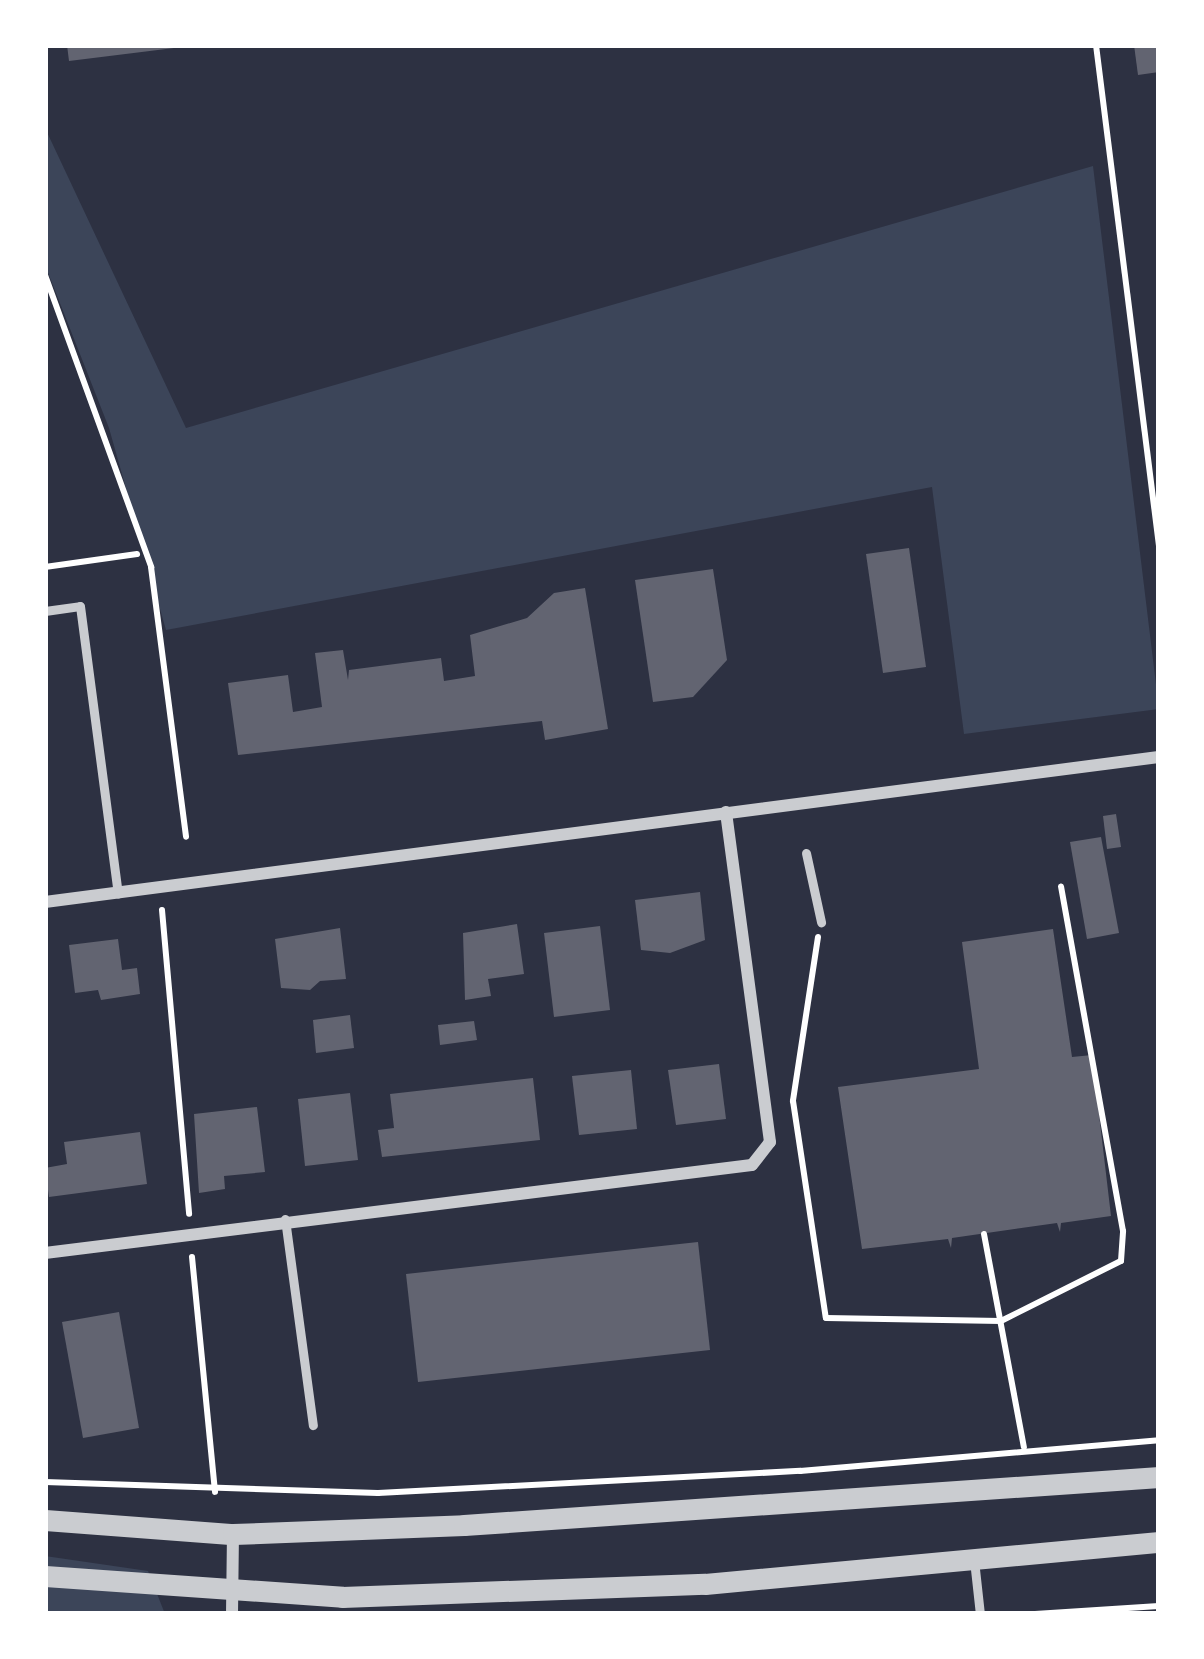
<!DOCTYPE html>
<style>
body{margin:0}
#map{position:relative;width:1204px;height:1659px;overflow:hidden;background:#2d3142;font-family:Rubik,sans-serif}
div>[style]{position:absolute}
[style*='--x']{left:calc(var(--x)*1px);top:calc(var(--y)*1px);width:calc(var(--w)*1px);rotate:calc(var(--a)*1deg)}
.green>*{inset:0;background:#3c4559}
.building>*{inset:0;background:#626471}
.path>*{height:6px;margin:-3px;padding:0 3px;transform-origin:3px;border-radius:3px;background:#fff}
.service>*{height:9px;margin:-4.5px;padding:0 4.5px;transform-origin:4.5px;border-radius:4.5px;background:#caccd0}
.minor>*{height:12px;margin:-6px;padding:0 6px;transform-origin:6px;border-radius:6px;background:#caccd0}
.tertiary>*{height:21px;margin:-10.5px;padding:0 10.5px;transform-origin:10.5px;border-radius:10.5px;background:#caccd0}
span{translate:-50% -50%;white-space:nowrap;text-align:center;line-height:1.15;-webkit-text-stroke:10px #fff;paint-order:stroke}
.frame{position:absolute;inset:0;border:48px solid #fff;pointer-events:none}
</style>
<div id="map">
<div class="green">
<i style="clip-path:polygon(45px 128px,186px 428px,1093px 166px,1159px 709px,964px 734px,932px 487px,166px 630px,109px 428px,45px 265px)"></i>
<i style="clip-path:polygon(45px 1556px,148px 1571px,165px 1614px,45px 1614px)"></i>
</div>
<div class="building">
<i style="clip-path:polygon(67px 45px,173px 45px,174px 48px,69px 61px)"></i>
<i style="clip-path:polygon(1134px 45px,1159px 45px,1159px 72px,1138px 75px)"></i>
<i style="clip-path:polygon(909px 548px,926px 667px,883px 673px,866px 554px)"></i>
<i style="clip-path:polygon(713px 569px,727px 660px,693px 697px,653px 702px,635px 580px)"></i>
<i style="clip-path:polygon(585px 588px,608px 729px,545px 740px,542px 721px,238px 755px,228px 683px,288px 675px,293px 712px,322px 707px,315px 653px,343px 650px,348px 680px,349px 670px,441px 658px,444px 681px,475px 676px,470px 635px,527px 618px,554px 593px)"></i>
<i style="clip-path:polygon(1116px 814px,1121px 847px,1107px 849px,1103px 816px)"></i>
<i style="clip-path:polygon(1101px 837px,1119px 933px,1087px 939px,1070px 842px)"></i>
<i style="clip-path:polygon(700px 892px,705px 940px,670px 953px,641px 950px,635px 900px)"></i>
<i style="clip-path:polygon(517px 924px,524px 974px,488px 979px,491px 996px,465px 1000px,463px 933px)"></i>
<i style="clip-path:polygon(600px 926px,610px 1010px,554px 1017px,544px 933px)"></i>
<i style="clip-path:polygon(340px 928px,346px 979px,320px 981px,310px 990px,281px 988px,275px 939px)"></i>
<i style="clip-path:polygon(1053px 929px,1072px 1057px,1092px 1055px,1111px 1216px,1061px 1223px,1060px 1232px,1057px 1223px,952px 1238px,951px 1248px,948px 1239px,862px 1249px,838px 1087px,979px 1069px,962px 942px)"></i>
<i style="clip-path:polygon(118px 939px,122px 970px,137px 968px,140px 994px,101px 1000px,98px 990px,75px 993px,69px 945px)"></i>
<i style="clip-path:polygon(350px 1015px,354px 1048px,316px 1053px,313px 1020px)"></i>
<i style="clip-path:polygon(474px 1021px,477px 1040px,440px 1045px,438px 1025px)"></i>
<i style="clip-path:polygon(719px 1064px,726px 1119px,676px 1125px,668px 1070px)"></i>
<i style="clip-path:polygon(631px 1070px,637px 1129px,579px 1135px,572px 1076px)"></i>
<i style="clip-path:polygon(533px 1078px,540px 1140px,382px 1157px,378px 1130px,394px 1128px,390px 1094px)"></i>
<i style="clip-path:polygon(350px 1093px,358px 1160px,305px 1166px,298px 1099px)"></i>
<i style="clip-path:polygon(257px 1107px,265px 1172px,224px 1176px,225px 1189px,199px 1193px,194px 1114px)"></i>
<i style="clip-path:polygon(140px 1132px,147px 1184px,49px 1197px,45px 1168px,67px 1164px,64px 1142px)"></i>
<i style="clip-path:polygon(698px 1242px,710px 1350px,418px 1382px,406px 1274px)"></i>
<i style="clip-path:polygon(119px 1312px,139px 1428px,83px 1438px,62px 1322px)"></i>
</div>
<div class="path">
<i style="--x:1096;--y:45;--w:505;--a:82.83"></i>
<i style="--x:45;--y:275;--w:311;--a:70"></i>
<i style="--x:151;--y:567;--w:272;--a:82.6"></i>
<i style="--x:45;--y:567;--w:93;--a:-8"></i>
<i style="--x:162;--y:910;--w:305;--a:84.9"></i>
<i style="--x:818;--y:937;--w:166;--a:98.7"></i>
<i style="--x:793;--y:1101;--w:219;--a:81.4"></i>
<i style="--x:826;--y:1318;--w:175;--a:1"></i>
<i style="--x:1001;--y:1321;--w:134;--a:-26.6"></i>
<i style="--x:1121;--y:1261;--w:30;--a:-86"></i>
<i style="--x:1123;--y:1231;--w:350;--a:-100.2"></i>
<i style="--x:984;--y:1234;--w:217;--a:79.4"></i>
<i style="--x:192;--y:1257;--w:236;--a:84.4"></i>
<i style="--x:45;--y:1482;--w:333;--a:1.9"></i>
<i style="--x:378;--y:1493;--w:423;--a:-3"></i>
<i style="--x:800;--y:1471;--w:360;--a:-4.9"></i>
<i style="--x:1035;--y:1614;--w:124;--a:-3.7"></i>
</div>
<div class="service">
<i style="--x:45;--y:611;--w:35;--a:-8"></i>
<i style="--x:80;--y:606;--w:290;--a:82.5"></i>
<i style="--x:806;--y:853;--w:71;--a:77.7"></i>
<i style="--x:285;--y:1219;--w:208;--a:82.3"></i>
<i style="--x:974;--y:1560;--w:54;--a:83.7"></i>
</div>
<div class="minor">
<i style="--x:45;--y:902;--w:1123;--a:-7.42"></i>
<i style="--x:45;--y:1253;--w:712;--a:-7.1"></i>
<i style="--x:752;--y:1165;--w:29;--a:-52"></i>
<i style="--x:770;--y:1142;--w:333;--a:-97.6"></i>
<i style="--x:232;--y:1614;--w:80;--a:-89.3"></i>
</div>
<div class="tertiary">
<i style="--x:45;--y:1520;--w:189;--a:4.3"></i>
<i style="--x:233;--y:1534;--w:231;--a:-2.2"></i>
<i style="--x:464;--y:1525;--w:697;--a:-3.95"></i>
<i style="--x:45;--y:1576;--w:298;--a:4"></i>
<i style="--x:342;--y:1597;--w:363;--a:-2.1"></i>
<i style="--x:705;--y:1584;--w:456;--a:-5.3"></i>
</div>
<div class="frame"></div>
</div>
